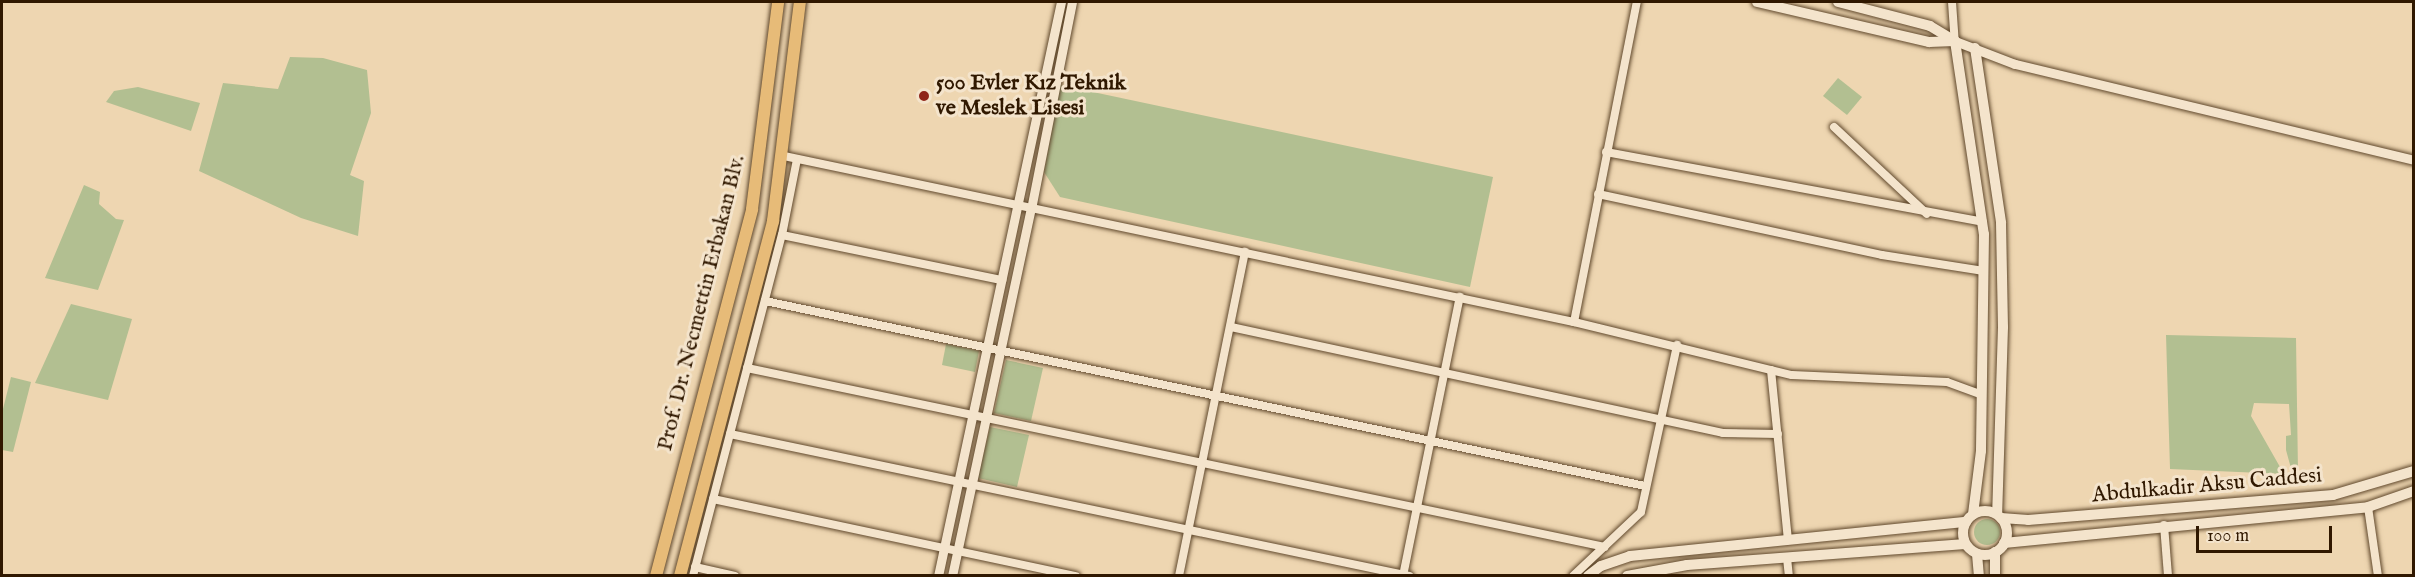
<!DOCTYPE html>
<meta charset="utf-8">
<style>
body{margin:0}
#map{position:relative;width:2415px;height:577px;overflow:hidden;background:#eed6b1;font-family:"IM FELL English",serif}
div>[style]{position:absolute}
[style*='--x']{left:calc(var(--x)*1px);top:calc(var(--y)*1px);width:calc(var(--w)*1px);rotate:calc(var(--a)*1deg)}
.green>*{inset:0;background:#b2bf91}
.round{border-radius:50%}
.roads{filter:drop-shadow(0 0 2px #60482c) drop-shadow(0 0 2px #60482c)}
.minor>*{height:8px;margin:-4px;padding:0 4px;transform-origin:4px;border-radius:4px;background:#f4e4cc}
.tertiary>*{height:9px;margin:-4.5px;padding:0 4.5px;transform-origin:4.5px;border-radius:4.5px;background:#f4e4cc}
.secondary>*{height:10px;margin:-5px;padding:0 5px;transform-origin:5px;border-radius:5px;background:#f4e4cc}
.secondary>.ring{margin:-5px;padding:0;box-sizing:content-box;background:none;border:10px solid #f4e4cc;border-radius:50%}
.primary>*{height:12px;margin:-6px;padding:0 6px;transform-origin:6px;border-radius:6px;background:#e7bb78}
.dots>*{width:16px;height:16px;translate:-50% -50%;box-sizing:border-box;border:3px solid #f4e4cc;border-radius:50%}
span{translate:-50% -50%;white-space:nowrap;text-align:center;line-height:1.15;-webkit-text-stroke:6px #f4e4cc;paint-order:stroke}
.poi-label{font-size:22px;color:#301800;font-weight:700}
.left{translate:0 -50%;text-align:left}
.street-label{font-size:22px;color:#301800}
.frame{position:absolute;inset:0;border:3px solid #301800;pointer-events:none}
.scale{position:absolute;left:2196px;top:526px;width:136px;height:27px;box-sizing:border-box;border:3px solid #301800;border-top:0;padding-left:8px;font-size:18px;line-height:21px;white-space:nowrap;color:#301800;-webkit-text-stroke:4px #f4e4cc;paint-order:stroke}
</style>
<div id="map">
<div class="green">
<i style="clip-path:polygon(290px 57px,323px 58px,367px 70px,371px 113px,350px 175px,364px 181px,358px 236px,301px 218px,199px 171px,223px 83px,278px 89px)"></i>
<i style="clip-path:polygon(1838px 78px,1862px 97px,1847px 115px,1823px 96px)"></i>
<i style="clip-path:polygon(1060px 85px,1493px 177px,1470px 287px,1060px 197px,1044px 172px)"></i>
<i style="clip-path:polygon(138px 87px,200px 103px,191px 131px,106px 102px,114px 91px)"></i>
<i style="clip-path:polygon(84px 185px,100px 192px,99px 204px,116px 219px,124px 220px,98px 290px,45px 278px)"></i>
<i style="clip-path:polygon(71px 304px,132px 319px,108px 400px,35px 383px)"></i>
<i style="clip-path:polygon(2166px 335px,2296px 338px,2298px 472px,2292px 472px,2286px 450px,2286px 436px,2291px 435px,2289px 404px,2254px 403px,2251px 416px,2284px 474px,2170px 469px)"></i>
<i style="clip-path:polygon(946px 344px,979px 351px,975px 372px,942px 365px)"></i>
<i style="clip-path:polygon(1006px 360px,1043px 368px,1031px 421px,994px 413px)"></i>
<i style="clip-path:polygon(11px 377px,31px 382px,13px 452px,2px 450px,2px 413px)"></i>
<i style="clip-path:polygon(990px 427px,1029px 435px,1017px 487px,978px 478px)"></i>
<i class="round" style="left:1974px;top:519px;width:26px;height:26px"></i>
</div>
<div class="roads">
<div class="minor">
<i style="--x:1952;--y:2;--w:39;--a:86"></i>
<i style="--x:1834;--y:127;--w:127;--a:43.1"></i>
<i style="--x:1606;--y:152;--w:383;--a:10.5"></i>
<i style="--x:784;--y:156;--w:807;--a:11.87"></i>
<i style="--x:1574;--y:322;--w:224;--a:13.7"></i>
<i style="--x:1792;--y:375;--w:155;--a:2.6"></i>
<i style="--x:1947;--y:382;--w:37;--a:20"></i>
<i style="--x:1598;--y:194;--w:290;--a:12.1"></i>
<i style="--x:1882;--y:255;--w:103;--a:8.9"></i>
<i style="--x:782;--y:235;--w:225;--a:11.6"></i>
<i style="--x:765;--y:301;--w:899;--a:11.87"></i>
<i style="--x:1574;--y:322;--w:326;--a:-78.9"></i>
<i style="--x:1231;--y:327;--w:503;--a:12.16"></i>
<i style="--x:1723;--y:433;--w:55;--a:1"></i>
<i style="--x:747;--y:368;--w:876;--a:11.78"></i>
<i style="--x:1771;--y:370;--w:171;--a:84.3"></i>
<i style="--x:730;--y:434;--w:694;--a:11.81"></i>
<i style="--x:713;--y:499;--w:371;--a:12"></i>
<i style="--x:2368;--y:507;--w:70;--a:81.8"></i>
<i style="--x:2164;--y:525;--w:51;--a:85.5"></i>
<i style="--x:1787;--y:558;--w:18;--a:84"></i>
<i style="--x:695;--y:567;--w:41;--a:12.7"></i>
<i style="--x:693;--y:576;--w:352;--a:-75.4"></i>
<i style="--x:782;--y:235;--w:77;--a:-78.8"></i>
<i style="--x:1179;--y:576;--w:331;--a:-78.5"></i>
<i style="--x:1403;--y:576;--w:285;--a:-78.5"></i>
<i style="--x:1573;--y:576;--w:93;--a:-43.3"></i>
<i style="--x:1641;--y:512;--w:171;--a:-77.8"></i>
</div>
<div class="tertiary">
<i style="--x:1955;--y:41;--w:64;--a:21"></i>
<i style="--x:2015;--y:64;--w:410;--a:13.5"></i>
<i style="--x:938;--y:576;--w:587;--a:-77.91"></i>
<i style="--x:952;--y:576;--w:375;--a:-77.9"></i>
<i style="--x:1031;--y:209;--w:211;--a:-78.8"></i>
</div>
<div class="secondary">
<i style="--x:1757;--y:2;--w:177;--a:13.1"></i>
<i style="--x:1929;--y:42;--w:26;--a:-2"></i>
<i style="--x:1838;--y:2;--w:95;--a:14.6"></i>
<i style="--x:1930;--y:26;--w:29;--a:31"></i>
<i style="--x:1955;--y:41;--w:195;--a:81.5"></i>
<i style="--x:1984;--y:234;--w:217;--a:90.8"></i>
<i style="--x:1981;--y:451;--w:64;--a:97.2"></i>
<i style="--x:1975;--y:48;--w:177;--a:81.5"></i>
<i style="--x:2001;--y:223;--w:104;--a:88.9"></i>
<i style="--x:2003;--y:327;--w:187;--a:91.8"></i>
<i class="ring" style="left:1963px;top:511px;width:34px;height:34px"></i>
<i style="--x:2001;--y:518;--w:27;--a:4"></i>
<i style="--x:2028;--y:520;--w:306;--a:-4.7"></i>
<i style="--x:2333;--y:495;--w:84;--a:-16.5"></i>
<i style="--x:2004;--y:543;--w:366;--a:-5.6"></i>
<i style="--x:2368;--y:507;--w:49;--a:-19.2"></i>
<i style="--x:1977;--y:554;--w:22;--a:85"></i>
<i style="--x:1588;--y:576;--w:16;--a:-38"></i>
<i style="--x:1601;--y:566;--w:31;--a:-19"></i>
<i style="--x:1630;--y:556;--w:338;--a:-5.8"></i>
<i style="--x:1627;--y:576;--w:61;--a:-10.4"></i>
<i style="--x:1687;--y:565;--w:279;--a:-4.3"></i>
<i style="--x:1995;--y:576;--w:24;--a:-90"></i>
</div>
<div class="primary">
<i style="--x:656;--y:576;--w:379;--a:-75.3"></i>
<i style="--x:752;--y:209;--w:209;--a:-82.8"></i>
<i style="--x:680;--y:576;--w:367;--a:-75.3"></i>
<i style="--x:773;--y:221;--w:221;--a:-83"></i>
</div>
</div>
<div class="dots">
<i style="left:924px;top:96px;background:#8f2418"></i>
</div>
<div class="poi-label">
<span class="left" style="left:936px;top:96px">500 Evler Kız Teknik<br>ve Meslek Lisesi</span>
</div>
<div class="street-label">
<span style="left:702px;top:303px;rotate:-76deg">Prof. Dr. Necmettin Erbakan Blv.</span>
<span style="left:2207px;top:486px;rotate:-5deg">Abdulkadir Aksu Caddesi</span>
</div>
<div class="frame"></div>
<div class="scale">100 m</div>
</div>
